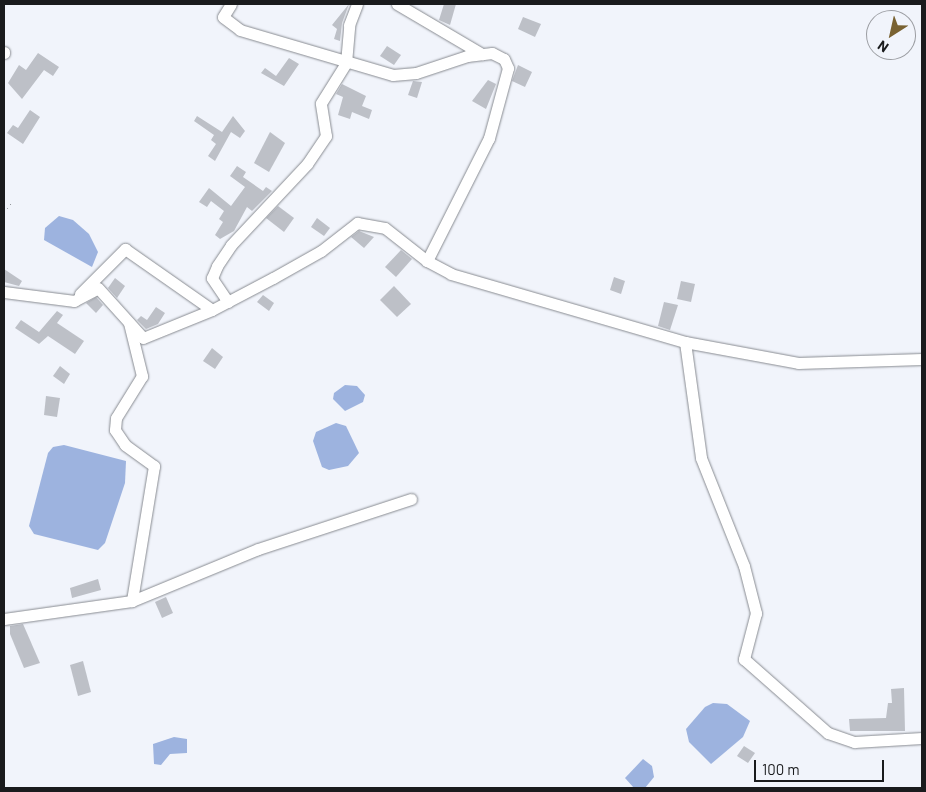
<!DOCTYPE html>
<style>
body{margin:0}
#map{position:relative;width:926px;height:792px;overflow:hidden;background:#f1f4fb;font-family:Barlow,sans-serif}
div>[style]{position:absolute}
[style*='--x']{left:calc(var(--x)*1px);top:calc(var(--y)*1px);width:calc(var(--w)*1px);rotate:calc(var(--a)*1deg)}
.water>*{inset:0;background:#9db3df}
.building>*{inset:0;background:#bdc0c7}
.path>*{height:1px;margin-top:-0.5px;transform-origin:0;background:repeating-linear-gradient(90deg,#898b90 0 1px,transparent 0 5px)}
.roads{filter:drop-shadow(0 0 1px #888b91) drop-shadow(0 0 1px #888b91)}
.minor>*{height:11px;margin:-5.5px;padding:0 5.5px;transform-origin:5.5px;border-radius:5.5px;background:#fff}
span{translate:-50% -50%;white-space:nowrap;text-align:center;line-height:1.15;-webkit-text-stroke:5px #f1f4fb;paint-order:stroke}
.frame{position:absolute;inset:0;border:5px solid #1a1b1d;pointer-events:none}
.north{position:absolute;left:866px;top:10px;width:50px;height:50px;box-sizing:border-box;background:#f1f4fb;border:1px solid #9b9da2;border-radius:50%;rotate:215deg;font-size:14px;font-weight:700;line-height:20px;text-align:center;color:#1a1b1d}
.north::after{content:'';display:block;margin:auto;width:18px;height:22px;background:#796232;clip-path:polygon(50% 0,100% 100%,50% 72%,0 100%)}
.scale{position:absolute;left:754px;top:760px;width:130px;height:22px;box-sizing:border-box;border:2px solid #1a1b1d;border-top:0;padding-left:6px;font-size:15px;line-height:18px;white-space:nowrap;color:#1a1b1d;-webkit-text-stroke:4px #f1f4fb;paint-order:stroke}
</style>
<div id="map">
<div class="water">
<i style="clip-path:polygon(59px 216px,73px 220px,89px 234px,98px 252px,92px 267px,44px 240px,45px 228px)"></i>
<i style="clip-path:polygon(345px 385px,357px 386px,365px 395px,363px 402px,345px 411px,333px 399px,334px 393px)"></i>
<i style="clip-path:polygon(336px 423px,346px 426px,359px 453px,348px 466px,329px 470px,322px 467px,313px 441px,316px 432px)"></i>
<i style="clip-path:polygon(64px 445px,126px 461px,125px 483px,105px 543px,98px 550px,34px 534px,29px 526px,48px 453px,53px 447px)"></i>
<i style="clip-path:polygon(713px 703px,727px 704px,750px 721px,743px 737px,711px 764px,689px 742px,686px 729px,705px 707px)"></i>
<i style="clip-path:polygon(174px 737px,187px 739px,187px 753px,170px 754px,161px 765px,154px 764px,153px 744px)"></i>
<i style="clip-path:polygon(643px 759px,652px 766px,654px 777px,645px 788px,634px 788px,625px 778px)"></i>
</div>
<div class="building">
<i style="clip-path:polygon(349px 4px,342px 23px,340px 41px,334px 39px,337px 29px,332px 25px)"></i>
<i style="clip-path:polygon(444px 4px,456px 4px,450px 25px,439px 20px)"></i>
<i style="clip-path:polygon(523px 17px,541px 24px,535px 37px,518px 29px)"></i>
<i style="clip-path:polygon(387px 46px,401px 55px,394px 65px,380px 56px)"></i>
<i style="clip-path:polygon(38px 53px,59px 67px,53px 76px,44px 70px,22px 99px,8px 83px,19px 65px,26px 70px)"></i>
<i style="clip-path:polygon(289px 58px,299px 64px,284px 86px,261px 73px,265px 68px,276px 76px)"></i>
<i style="clip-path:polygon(518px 65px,532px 72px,525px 87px,512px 81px)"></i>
<i style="clip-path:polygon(488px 80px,496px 84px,486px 109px,472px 101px)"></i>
<i style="clip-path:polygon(413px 81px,422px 82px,417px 98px,408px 95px)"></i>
<i style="clip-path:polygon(342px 84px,366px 96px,362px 106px,372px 110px,369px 119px,352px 112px,350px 119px,338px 115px,343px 97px,336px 94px)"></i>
<i style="clip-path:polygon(30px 110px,40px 117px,23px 144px,7px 133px,13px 125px,18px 128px)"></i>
<i style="clip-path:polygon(197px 116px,222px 132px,233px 116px,245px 131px,240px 138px,231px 132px,215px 161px,208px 156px,216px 144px,211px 140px,214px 135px,194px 121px)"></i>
<i style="clip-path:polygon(270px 132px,285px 143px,269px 172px,254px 163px)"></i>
<i style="clip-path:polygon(237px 166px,246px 172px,243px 177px,263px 191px,266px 187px,272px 191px,252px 211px,247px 207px,234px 231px,220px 239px,215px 235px,223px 222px,219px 219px,224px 211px,211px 201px,207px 207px,199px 202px,209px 188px,231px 206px,245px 187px,230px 176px)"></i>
<i style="clip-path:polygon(278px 206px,294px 218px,284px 232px,266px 218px)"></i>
<i style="clip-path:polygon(317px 218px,330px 228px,324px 236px,311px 227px)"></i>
<i style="clip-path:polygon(359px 231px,374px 237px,364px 248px,351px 237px)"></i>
<i style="clip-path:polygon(401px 250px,412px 259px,396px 277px,385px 267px)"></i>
<i style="clip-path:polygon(4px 269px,22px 281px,19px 286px,4px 282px)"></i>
<i style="clip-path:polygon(614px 277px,625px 281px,621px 294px,610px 290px)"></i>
<i style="clip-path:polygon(115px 278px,125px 286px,117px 298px,108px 288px)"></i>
<i style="clip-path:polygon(681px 281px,695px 284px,691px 302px,677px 299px)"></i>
<i style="clip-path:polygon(394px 286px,411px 304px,397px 317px,380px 300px)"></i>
<i style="clip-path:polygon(263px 295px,274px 303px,269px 311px,257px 302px)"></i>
<i style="clip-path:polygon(96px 297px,103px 305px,96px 313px,86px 303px)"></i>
<i style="clip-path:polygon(664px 302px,678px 305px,670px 330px,658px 326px)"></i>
<i style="clip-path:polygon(156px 307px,165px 313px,158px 324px,146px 329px,137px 320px,141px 316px,147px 320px)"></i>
<i style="clip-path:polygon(57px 311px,63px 315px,57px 323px,84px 341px,75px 354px,48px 336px,39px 344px,15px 328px,21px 320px,39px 332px)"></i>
<i style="clip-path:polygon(212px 348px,223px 357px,215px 369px,203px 361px)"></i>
<i style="clip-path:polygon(60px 366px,70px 374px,64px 384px,53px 376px)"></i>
<i style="clip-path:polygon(46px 396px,60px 398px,57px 417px,44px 415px)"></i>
<i style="clip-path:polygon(98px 579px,101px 590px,72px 598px,70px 588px)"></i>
<i style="clip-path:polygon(166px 597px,173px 613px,162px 618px,155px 602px)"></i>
<i style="clip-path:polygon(23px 624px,40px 663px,24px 668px,10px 634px,10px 626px)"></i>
<i style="clip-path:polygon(83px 661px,91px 692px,78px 696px,70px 665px)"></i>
<i style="clip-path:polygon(904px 688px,905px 731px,850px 731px,849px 719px,886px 718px,888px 703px,892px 703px,891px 689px)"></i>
<i style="clip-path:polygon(744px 746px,755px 753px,748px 763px,737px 756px)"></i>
</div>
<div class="path">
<i style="--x:4;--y:212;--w:11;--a:-52"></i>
</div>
<div class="roads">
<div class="minor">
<i style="--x:231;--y:4;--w:15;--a:122"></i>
<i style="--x:223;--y:17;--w:21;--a:37"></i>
<i style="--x:240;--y:30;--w:159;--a:16.4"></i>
<i style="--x:393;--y:75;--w:23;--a:-5"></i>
<i style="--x:416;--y:73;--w:54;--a:-18.4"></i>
<i style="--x:467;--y:56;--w:25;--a:-7"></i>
<i style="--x:492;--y:53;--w:13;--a:27"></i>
<i style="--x:504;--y:59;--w:10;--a:66"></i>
<i style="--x:508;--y:68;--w:73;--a:105.2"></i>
<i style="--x:489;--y:138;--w:138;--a:116.8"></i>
<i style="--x:397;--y:4;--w:99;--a:30.5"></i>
<i style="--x:4;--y:53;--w:1;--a:-90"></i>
<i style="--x:346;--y:63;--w:38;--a:-85"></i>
<i style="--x:349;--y:25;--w:22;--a:-69"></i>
<i style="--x:4;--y:292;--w:71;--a:7.3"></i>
<i style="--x:74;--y:301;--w:27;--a:-28"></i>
<i style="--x:98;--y:288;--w:67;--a:48"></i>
<i style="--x:143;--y:338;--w:74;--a:-22.1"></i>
<i style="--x:212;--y:310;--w:69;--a:-27.7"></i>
<i style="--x:273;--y:278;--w:55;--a:-29.4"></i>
<i style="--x:321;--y:251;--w:46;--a:-37.9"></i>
<i style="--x:357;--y:223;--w:28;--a:10"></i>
<i style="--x:385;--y:228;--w:53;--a:38.2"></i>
<i style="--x:427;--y:261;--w:27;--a:28"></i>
<i style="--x:451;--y:274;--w:244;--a:16.2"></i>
<i style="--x:685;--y:342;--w:115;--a:10.5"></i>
<i style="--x:798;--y:363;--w:124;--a:-1.8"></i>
<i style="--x:80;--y:294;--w:64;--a:-45"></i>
<i style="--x:125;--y:249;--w:106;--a:35"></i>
<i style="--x:228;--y:302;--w:29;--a:-124"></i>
<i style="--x:212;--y:278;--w:13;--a:-67"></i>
<i style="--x:217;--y:266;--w:25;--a:-56"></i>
<i style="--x:231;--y:245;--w:111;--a:-46.8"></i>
<i style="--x:307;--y:164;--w:34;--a:-56"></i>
<i style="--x:326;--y:136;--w:33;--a:-99"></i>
<i style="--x:321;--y:103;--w:47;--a:-58"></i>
<i style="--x:129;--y:323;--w:55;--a:76.2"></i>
<i style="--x:142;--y:376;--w:49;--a:121.8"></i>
<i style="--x:116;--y:418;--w:12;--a:95"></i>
<i style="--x:115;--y:430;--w:18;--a:56"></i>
<i style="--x:125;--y:445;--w:36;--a:36"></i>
<i style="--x:154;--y:466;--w:137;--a:99.3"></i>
<i style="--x:685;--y:342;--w:117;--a:82.1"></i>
<i style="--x:701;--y:458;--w:116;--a:68.3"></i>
<i style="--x:744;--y:566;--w:49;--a:75.7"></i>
<i style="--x:756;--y:613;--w:48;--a:104.6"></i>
<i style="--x:744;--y:659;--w:112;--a:41.4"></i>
<i style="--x:828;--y:733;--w:28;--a:19"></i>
<i style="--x:854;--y:742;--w:68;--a:-3.4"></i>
<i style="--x:4;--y:619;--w:129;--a:-8"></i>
<i style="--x:132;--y:601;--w:136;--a:-22.4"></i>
<i style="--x:258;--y:549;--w:161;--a:-18.1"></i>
</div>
</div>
<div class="frame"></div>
<div class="north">N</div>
<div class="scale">100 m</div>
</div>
